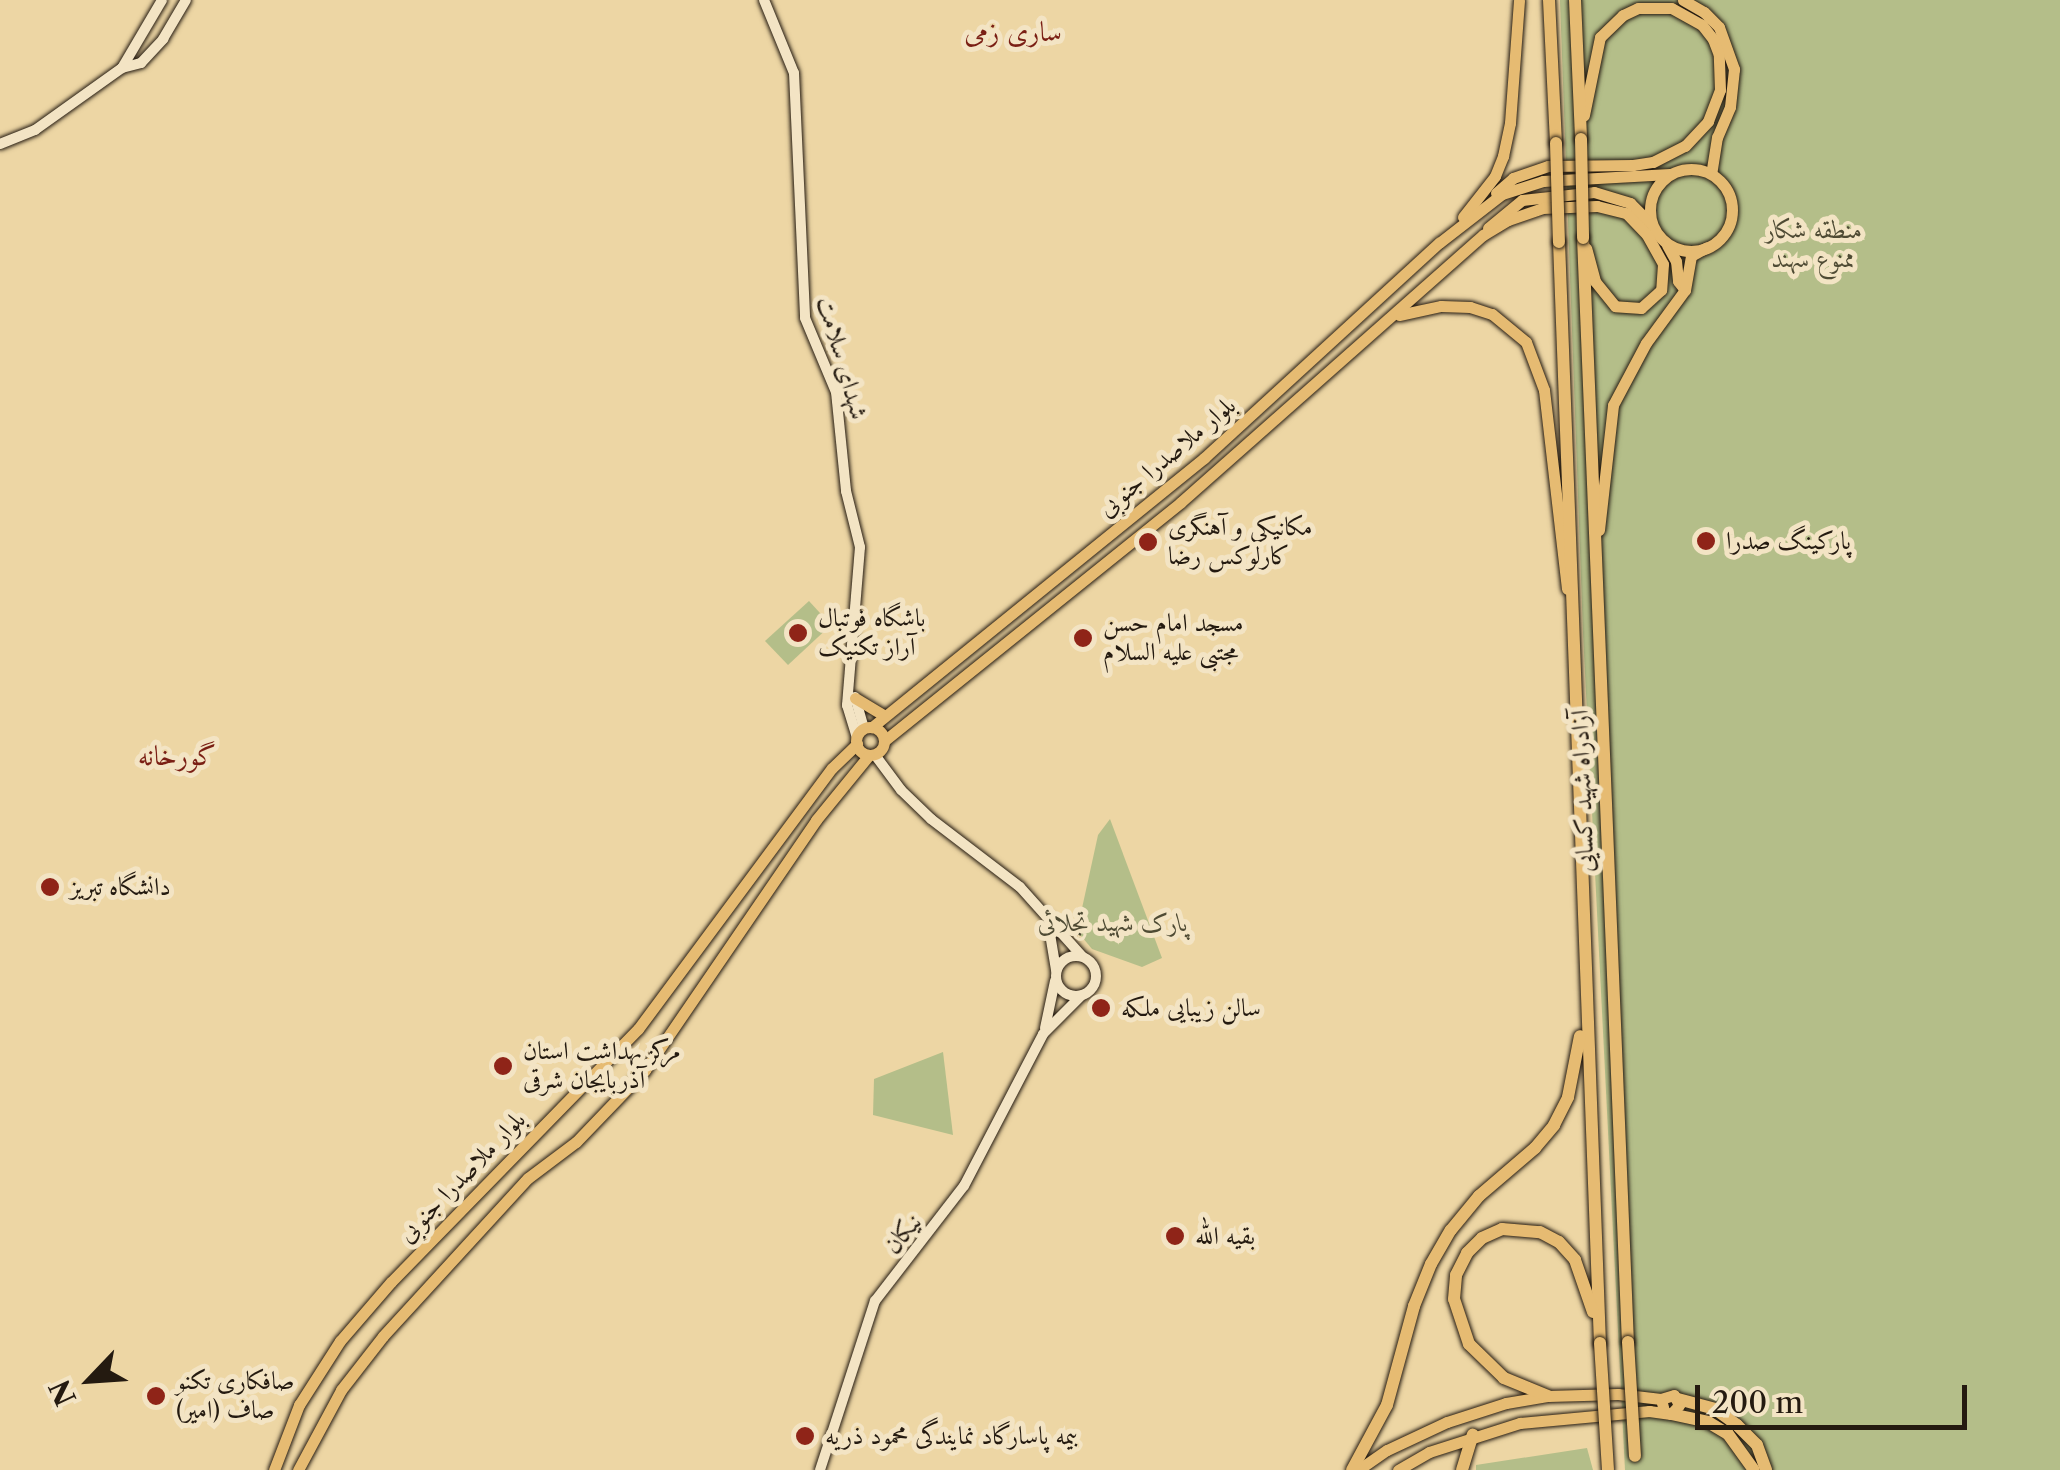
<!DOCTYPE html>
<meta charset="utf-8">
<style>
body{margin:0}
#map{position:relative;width:2060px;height:1470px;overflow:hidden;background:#edd6a4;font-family:"Libre Caslon Text",Amiri,serif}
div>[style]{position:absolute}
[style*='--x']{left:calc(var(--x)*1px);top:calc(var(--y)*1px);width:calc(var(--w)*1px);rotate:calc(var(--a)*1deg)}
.green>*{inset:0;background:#b4be89}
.roads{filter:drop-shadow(0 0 2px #241a10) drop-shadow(0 0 2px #241a10)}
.secondary>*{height:10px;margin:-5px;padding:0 5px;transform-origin:5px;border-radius:5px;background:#f3e4c4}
.secondary>.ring{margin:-5px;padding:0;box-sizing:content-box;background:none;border:10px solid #f3e4c4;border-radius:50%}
.primary>*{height:11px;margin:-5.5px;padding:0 5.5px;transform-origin:5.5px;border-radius:5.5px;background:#e6bb72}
.primary>.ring{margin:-5.5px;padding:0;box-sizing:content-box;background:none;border:11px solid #e6bb72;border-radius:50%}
.motorway>*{height:12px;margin:-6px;padding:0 6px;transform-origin:6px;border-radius:6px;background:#e6bb72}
.bridges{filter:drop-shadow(0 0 2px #241a10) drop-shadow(0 0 2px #241a10)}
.motorway-bridge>*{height:12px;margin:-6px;padding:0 6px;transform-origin:6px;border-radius:6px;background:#e6bb72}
.dots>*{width:28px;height:28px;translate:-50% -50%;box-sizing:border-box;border:5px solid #f3e4c4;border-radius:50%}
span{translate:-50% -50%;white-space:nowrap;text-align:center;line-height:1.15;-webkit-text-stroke:10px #f3e4c4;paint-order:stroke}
.park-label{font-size:25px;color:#4f4b34;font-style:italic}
.street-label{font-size:25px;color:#241a10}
.poi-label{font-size:25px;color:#241a10}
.left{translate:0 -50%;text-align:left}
.neighbourhood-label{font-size:28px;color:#7a1f14}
.north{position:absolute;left:40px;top:1330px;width:100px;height:100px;-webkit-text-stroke:8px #f3e4c4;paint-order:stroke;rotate:245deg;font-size:28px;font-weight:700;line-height:40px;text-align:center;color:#241a10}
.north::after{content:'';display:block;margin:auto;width:35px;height:45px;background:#241a10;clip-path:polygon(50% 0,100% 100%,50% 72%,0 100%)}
.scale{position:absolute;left:1695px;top:1385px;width:272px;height:45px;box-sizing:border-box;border:5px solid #241a10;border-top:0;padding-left:12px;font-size:30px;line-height:35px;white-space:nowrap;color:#241a10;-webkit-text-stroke:8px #f3e4c4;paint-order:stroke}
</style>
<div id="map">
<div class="green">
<i style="clip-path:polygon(1560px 0,2060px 0,2060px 1470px,1625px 1470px,1583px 633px)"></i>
<i style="clip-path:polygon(809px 601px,831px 625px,788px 665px,765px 641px)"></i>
<i style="clip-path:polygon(1110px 819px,1162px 958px,1142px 967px,1092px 949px,1077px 931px,1098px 835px)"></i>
<i style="clip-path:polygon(943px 1052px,953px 1135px,873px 1115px,874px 1079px)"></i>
<i style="clip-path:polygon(1587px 1448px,1593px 1470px,1476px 1470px,1476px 1465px)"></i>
</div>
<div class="roads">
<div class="secondary">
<i style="--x:764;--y:0;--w:79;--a:67.7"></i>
<i style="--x:794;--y:73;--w:245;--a:87.4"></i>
<i style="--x:805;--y:318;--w:80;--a:67.3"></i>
<i style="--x:836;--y:392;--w:100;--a:84.2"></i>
<i style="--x:846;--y:491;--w:58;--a:76"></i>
<i style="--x:860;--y:547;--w:159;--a:94.7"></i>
<i style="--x:847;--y:705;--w:34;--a:73"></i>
<i style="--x:122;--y:68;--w:79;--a:-59.5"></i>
<i style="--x:0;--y:144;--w:38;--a:-22"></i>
<i style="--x:35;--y:130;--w:107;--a:-35.5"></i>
<i style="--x:122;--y:68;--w:20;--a:-15"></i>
<i style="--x:141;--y:63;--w:33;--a:-47"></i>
<i style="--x:163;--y:39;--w:45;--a:-59.5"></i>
<i style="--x:855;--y:697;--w:32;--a:74"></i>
<i style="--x:875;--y:755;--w:44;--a:53.4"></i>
<i style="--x:901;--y:790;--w:42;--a:44"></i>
<i style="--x:931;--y:819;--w:112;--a:37.4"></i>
<i style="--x:1020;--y:887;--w:93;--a:48.1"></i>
<i style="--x:1049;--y:928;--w:43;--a:80.5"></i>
<i class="ring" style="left:1056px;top:956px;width:30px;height:30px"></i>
<i style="--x:1045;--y:1028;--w:48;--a:-78"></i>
<i style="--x:820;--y:1470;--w:178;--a:-72"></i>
<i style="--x:875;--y:1301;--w:145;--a:-52.3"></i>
<i style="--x:964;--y:1186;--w:171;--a:-62.5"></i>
<i style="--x:1043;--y:1034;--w:54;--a:-45"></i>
</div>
<div class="primary">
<i style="--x:1683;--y:0;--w:24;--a:30"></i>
<i style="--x:1704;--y:12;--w:21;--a:45"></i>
<i style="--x:1719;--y:27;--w:45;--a:70.3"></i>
<i style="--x:1734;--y:69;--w:38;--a:96"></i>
<i style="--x:1730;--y:107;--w:33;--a:113"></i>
<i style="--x:1717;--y:137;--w:36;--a:99"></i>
<i class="ring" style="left:1650px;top:169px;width:71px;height:71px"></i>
<i style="--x:1496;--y:193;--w:23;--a:-41"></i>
<i style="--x:1513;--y:178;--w:37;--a:-19"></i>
<i style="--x:1548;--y:166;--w:85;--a:-0.7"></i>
<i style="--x:1633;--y:165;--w:20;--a:-9"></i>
<i style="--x:1653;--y:162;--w:36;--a:-27"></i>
<i style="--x:1685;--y:146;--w:34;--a:-47"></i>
<i style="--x:1708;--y:121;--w:33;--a:-69"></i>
<i style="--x:1720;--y:90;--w:35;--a:-92"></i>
<i style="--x:1719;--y:55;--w:17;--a:-111"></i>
<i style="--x:1713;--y:39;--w:18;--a:-128"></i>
<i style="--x:1702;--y:25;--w:35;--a:-151"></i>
<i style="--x:1671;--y:8;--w:33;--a:180"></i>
<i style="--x:1638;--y:8;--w:17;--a:155"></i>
<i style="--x:1623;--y:15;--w:32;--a:136"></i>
<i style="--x:1600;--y:37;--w:80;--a:101.6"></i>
<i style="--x:1463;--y:217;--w:52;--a:-52"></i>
<i style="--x:1495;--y:176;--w:22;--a:-68"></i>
<i style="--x:1503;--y:156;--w:34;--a:-78"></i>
<i style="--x:1510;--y:123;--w:123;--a:-85.8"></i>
<i style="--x:1488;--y:228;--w:44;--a:-39.5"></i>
<i style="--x:1522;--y:200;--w:72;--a:-6.3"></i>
<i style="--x:1594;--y:192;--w:38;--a:17"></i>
<i style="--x:1630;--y:203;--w:31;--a:45"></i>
<i style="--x:1667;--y:245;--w:18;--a:61"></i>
<i style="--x:1676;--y:261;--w:20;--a:84"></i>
<i style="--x:1678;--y:281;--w:11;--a:52"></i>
<i style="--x:1399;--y:315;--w:43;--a:-12.1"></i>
<i style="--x:1441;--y:306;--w:29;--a:2"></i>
<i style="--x:1470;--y:307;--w:23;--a:18"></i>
<i style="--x:1492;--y:314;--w:44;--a:39.5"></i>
<i style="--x:1526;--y:342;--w:51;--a:69.4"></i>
<i style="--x:1544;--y:390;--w:200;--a:83.4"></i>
<i style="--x:1599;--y:530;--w:126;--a:-83.6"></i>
<i style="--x:1613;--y:405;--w:70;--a:-62"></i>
<i style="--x:1646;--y:343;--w:66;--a:-53.7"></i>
<i style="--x:1685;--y:290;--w:35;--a:-80"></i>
<i style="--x:1691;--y:256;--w:18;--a:-29"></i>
<i style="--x:855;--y:698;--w:33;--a:31"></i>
<i style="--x:872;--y:727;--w:427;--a:-39"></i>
<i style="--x:1204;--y:458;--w:319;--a:-42.5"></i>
<i style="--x:1439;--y:243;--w:80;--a:-37.9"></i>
<i style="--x:1502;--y:194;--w:43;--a:-17.6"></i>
<i style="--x:1543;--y:181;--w:127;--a:-3.2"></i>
<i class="ring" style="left:856px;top:727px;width:17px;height:17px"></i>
<i style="--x:884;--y:741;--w:381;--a:-38.8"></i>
<i style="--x:1181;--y:502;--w:403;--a:-41.5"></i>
<i style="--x:1483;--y:235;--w:29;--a:-31"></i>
<i style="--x:1508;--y:220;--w:36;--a:-19"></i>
<i style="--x:1542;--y:208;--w:55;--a:-2.1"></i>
<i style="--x:1597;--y:206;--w:30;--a:14"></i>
<i style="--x:1626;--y:213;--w:30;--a:46"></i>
<i style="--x:1647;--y:235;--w:33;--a:61"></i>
<i style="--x:1663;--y:264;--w:26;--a:94"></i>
<i style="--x:1661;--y:290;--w:27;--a:138"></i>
<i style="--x:1641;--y:308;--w:26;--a:-176"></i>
<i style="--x:1615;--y:306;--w:32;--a:-129"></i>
<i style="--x:1595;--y:281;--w:34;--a:-105"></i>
<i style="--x:274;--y:1470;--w:70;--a:-69"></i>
<i style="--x:299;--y:1405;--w:76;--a:-57.4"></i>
<i style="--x:340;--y:1341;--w:78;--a:-49.2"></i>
<i style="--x:391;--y:1282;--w:354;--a:-45.7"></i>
<i style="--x:638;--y:1029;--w:325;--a:-53.4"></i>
<i style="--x:832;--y:768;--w:35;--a:-44"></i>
<i style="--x:298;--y:1470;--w:91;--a:-61.7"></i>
<i style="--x:341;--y:1390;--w:68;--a:-52.1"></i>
<i style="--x:383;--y:1336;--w:214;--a:-47.5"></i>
<i style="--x:528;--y:1178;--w:60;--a:-36.9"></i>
<i style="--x:576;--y:1142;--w:100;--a:-46.2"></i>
<i style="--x:645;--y:1070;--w:303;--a:-55.6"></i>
<i style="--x:816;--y:820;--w:84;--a:-50.8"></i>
<i style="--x:1358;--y:1470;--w:35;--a:-35"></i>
<i style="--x:1387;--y:1450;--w:66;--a:-25"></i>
<i style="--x:1447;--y:1422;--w:62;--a:-17.9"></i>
<i style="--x:1506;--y:1403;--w:43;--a:-9.5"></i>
<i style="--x:1548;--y:1396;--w:70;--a:-1.6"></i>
<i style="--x:1618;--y:1394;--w:43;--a:6.6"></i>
<i style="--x:1398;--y:1470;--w:36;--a:-30"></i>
<i style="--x:1429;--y:1452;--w:96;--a:-17.7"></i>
<i style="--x:1520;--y:1423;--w:130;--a:-5.3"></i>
<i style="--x:1649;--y:1411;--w:22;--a:8"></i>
<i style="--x:1671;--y:1414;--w:12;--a:-48"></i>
<i style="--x:1679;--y:1405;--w:11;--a:-117"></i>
<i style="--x:1674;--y:1395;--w:14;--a:163"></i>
<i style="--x:1661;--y:1399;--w:12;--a:76"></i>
</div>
<div class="motorway">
<i style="--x:1549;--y:0;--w:143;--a:87.2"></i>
<i style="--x:1575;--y:0;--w:139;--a:87.5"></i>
<i style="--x:1583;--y:238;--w:1105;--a:87.67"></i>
<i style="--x:1559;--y:242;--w:1102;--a:87.87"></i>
<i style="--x:1548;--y:1396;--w:48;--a:-157.8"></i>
<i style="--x:1504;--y:1378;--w:49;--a:-135.8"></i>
<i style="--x:1469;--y:1344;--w:47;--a:-108.4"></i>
<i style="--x:1454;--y:1299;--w:24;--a:-85"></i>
<i style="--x:1456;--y:1275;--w:25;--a:-63"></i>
<i style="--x:1467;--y:1253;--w:21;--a:-45"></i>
<i style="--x:1482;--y:1238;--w:22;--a:-24"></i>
<i style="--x:1502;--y:1229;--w:38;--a:5"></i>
<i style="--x:1540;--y:1232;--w:21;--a:28"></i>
<i style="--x:1559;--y:1242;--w:24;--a:48"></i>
<i style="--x:1575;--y:1260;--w:55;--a:70.9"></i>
<i style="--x:1678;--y:1399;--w:38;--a:15"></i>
<i style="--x:1715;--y:1409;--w:27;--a:36"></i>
<i style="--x:1737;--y:1425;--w:28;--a:45"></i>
<i style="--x:1757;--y:1445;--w:27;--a:70"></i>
<i style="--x:1671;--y:1414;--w:38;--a:12"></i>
<i style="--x:1708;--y:1422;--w:23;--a:31"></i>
<i style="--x:1728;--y:1434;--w:44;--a:54.2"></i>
<i style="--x:1352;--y:1470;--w:74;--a:-61.7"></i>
<i style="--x:1387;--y:1405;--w:103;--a:-74.7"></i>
<i style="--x:1414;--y:1306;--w:45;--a:-68"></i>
<i style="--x:1431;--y:1264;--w:39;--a:-60"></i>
<i style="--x:1451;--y:1230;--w:44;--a:-50.5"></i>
<i style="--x:1479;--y:1196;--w:74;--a:-40.6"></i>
<i style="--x:1535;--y:1148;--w:30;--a:-50"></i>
<i style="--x:1554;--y:1125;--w:31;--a:-63"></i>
<i style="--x:1568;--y:1097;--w:62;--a:-78.9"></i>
<i style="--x:1462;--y:1470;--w:37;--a:-73"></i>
</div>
</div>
<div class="bridges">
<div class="motorway-bridge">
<i style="--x:1581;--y:139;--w:99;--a:88.8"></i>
<i style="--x:1556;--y:143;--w:99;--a:88.3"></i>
<i style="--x:1628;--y:1342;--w:114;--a:86.5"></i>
<i style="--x:1600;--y:1343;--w:127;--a:86.4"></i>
</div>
</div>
<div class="dots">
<i style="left:1706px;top:541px;background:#8f2418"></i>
<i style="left:1148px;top:542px;background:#8f2418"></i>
<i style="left:798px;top:633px;background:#8f2418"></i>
<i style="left:1083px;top:638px;background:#8f2418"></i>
<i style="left:50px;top:887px;background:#8f2418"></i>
<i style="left:1101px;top:1008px;background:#8f2418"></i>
<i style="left:503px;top:1066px;background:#8f2418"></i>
<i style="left:1175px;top:1236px;background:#8f2418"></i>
<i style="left:156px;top:1396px;background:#8f2418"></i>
<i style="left:805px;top:1436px;background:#8f2418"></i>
</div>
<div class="park-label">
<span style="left:1814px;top:245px">منطقه شکار<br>ممنوع سهند</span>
<span style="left:1113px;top:923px">پارک شهید تجلائی</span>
</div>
<div class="street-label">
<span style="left:842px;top:358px;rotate:74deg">شهدای سلامت</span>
<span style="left:1167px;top:457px;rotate:-40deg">بلوار ملاصدرا جنوبی</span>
<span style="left:1583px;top:791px;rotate:-92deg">آزادراه شهید کسایی</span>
<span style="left:462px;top:1177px;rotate:-46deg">بلوار ملاصدرا جنوبی</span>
<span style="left:903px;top:1234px;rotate:-51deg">نیکان</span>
</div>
<div class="poi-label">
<span class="left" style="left:1168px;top:542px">مکانیکی و آهنگری<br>کارلوکس رضا</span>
<span class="left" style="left:1726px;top:541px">پارکینگ صدرا</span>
<span class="left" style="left:818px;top:633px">باشگاه فوتبال<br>آراز تکنیک</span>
<span class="left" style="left:1103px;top:638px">مسجد امام حسن<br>مجتبی علیه السلام</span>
<span class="left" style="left:70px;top:887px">دانشگاه تبریز</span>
<span class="left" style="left:1121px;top:1008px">سالن زیبایی ملکه</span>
<span class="left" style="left:523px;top:1066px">مرکز بهداشت استان<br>آذربایجان شرقی</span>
<span class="left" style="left:1195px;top:1236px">بقیه الله</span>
<span class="left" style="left:176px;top:1396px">صافکاری تکنو<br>صاف (امیر)</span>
<span class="left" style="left:825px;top:1436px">بیمه پاسارگاد نمایندگی محمود ذریه</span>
</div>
<div class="neighbourhood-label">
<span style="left:1013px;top:31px">ساری زمی</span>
<span style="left:177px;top:755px">گورخانه</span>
</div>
<div class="north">N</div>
<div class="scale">200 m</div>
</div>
